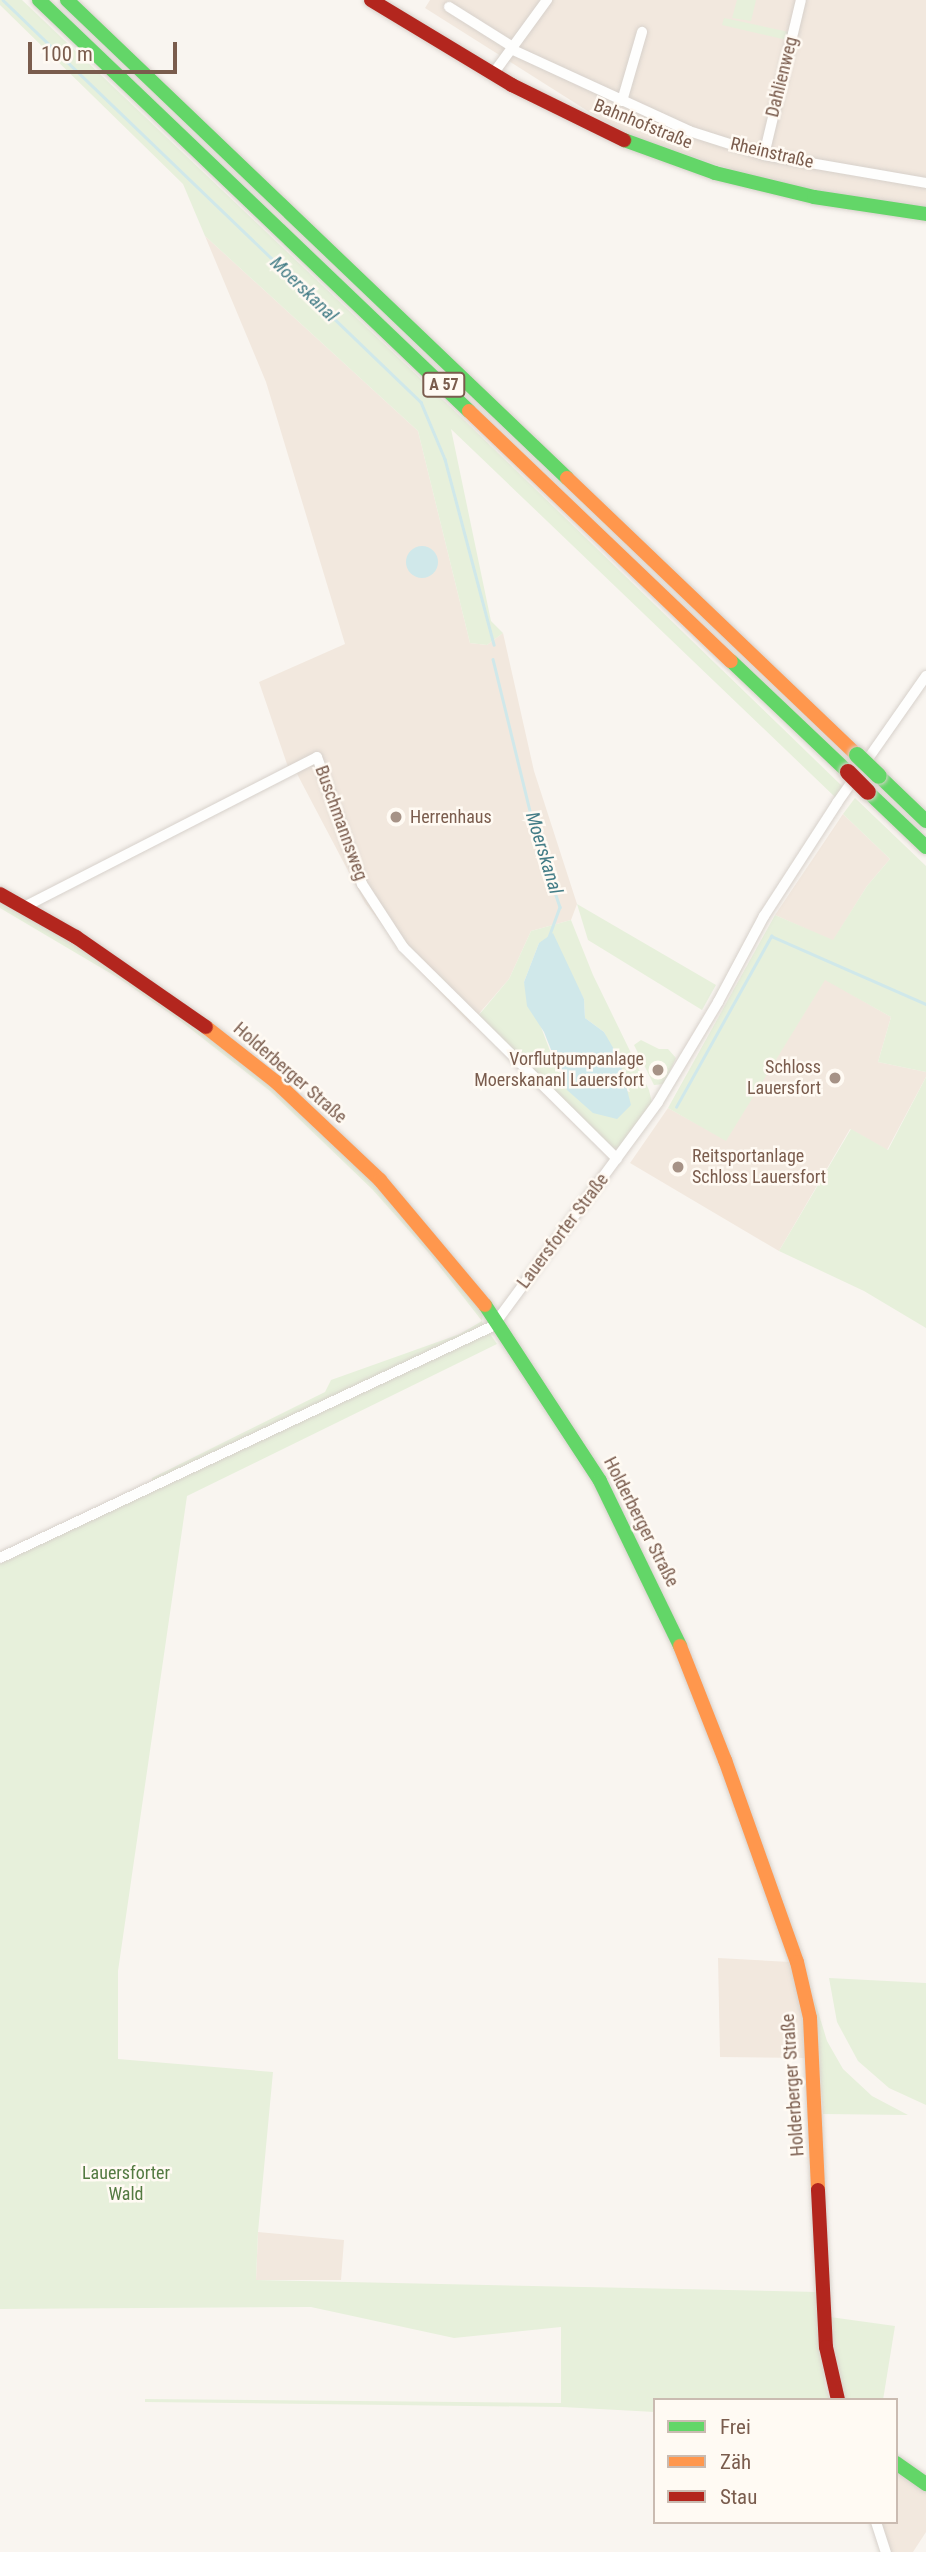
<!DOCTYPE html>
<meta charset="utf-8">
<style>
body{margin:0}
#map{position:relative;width:926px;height:2552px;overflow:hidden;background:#f9f5f0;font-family:"Roboto Condensed",sans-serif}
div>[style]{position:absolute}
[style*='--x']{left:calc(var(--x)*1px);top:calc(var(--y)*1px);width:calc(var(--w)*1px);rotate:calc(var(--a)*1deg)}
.residential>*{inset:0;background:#f2e8de}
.green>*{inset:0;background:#e7f0db}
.water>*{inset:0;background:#d0e8ea}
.round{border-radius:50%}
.stream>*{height:2.5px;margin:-1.25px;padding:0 1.25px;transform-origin:1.25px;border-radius:1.25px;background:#d0e8ea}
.roads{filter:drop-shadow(0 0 2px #d7d1cb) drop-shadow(0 0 2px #d7d1cb)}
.street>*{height:10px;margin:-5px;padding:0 5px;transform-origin:5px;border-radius:5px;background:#fefefd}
.fast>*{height:14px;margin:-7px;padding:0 7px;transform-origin:7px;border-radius:7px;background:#63d668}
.slow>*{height:14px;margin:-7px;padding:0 7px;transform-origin:7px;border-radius:7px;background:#ff974d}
.jam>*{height:14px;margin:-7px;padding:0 7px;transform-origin:7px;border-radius:7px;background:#b3261e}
.bridges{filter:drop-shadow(0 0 2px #dad1cc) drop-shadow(0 0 2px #dad1cc)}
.fast-bridge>*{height:16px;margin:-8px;padding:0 8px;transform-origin:8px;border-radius:8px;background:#63d668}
.jam-bridge>*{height:16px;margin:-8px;padding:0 8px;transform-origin:8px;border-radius:8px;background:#b3261e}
.dots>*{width:19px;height:19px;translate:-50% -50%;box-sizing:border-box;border:4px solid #fffaf3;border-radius:50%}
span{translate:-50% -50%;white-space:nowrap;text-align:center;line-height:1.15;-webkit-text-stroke:5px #fffaf3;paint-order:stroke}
.shield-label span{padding:2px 5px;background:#fffaf3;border:2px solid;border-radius:5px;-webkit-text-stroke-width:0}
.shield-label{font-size:16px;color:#7a5c4d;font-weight:700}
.street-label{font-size:18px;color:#7a5c4d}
.poi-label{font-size:18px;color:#7a5c4d}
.left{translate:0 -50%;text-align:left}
.right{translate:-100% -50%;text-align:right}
.park-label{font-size:18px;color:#537a41}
.water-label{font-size:19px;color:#437c86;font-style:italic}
.legend{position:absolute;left:653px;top:2398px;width:245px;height:126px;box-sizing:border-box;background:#fffaf3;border:2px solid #cabbb1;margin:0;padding:9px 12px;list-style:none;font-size:21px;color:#7a5c4d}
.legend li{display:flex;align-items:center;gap:14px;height:35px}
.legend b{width:35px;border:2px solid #cabbb1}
.scale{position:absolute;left:28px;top:42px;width:149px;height:32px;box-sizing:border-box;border:4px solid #7a5c4d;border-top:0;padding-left:9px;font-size:21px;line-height:24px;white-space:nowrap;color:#7a5c4d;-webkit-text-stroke:5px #fffaf3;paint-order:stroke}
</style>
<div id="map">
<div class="residential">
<i style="clip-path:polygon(430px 0,926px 0,926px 212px,823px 200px,624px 134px,425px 8px)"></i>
<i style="clip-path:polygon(205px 236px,418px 431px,470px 643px,487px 645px,503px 633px,534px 771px,577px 904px,571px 920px,531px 931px,509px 979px,470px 1024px,414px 965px,365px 903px,295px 770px,288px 767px,259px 682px,345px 644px,266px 382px)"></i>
<i style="clip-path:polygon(843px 814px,890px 859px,867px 886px,833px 941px,775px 915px)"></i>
<i style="clip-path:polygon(825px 979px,891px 1017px,878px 1062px,926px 1072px,926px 1077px,887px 1150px,850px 1129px,779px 1251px,630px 1163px,668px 1108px,726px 1140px)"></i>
<i style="clip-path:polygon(718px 1958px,790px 1962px,806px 2020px,808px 2058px,720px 2057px)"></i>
<i style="clip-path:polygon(258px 2232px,344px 2240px,341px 2280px,256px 2280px)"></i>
<i style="clip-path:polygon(896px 2469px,926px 2490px,926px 2532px,913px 2552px,891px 2552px,881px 2522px,896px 2522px)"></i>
</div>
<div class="green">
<i style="clip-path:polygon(0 0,22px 0,461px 417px,842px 786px,835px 797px,451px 429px,491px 621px,503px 633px,487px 645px,470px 643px,418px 431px,205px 236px,183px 184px,0 5px)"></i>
<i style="clip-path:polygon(737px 0,756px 0,751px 21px,732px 18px)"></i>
<i style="clip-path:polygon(724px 18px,789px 32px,787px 40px,722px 25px)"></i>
<i style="clip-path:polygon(855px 798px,926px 866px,926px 1072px,878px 1062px,891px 1017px,825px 980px,726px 1141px,668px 1108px,775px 915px,833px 940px,867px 886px,890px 859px,843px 814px)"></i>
<i style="clip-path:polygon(0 900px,137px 982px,274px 1088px,380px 1188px,483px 1313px,482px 1322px,497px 1344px,187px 1496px,118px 1971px,118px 2059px,273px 2072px,258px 2232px,256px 2280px,818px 2292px,825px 2386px,830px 2400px,655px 2400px,655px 2412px,562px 2407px,145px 2402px,145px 2399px,561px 2403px,561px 2327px,454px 2338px,311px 2307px,0 2309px,0 1564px,153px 1490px,152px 1478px,325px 1392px,331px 1380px,460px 1334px,482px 1321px,429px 1253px,372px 1189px,270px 1091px,178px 1019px,120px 979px,0 908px)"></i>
<i style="clip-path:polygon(577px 904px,716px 985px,702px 1010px,588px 940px)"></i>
<i style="clip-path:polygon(evenodd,571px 920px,593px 975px,649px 1090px,652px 1103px,620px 1147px,614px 1150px,478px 1016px,509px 979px,531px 931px,571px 920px,539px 943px,571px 975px,584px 999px,585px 1018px,604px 1032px,630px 1092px,558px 1072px,524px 982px,539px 943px)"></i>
<i style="clip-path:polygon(641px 1040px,659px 1049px,668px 1049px,676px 1058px,664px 1084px,654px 1085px,634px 1045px)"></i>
<i style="clip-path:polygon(926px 1077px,926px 1328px,864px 1291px,779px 1251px,851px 1129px,888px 1150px)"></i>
<i style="clip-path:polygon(829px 1978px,926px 1983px,926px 2105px,889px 2088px,858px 2061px,837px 2022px)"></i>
<i style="clip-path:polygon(814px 1998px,827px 2041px,843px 2069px,872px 2096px,908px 2115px,823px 2114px)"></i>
<i style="clip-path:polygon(830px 2317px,895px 2326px,883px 2400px,845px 2400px,837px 2378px)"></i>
</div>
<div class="water">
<i class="round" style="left:406px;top:546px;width:32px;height:32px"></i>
<i style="clip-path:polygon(553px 933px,584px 999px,585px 1018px,604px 1032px,619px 1058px,631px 1105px,617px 1119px,593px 1113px,567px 1090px,544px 1032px,527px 1006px,524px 982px,539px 943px)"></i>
</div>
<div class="stream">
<i style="--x:3;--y:0;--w:580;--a:43.88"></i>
<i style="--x:421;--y:402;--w:62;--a:67.2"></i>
<i style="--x:445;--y:459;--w:192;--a:75.2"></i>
<i style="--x:493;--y:659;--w:185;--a:76.3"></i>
<i style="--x:537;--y:839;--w:72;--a:71.3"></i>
<i style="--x:560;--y:907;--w:33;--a:110"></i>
<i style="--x:676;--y:1107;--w:196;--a:-60.9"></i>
<i style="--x:771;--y:936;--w:169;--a:23.7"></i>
</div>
<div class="roads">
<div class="street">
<i style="--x:449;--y:7;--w:75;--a:32"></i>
<i style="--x:511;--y:49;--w:196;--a:24.7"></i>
<i style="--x:689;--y:131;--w:79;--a:17.7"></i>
<i style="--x:764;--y:155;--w:164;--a:9.8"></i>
<i style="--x:493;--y:74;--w:92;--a:-53.9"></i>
<i style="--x:622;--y:101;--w:72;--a:-73.8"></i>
<i style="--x:764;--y:155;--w:159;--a:-76.6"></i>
<i style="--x:24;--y:907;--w:329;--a:-27.1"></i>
<i style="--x:317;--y:757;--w:135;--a:70.5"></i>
<i style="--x:362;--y:884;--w:75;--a:56.9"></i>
<i style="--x:403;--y:947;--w:301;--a:44.7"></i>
<i style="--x:0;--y:1558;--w:545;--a:-25.2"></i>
<i style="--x:493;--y:1326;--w:278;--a:-53.6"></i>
<i style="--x:658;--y:1102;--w:117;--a:-59"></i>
<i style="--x:718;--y:1002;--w:98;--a:-61.9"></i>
<i style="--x:764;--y:916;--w:135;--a:-57.1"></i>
<i style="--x:837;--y:803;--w:155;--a:-55"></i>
<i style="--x:876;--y:2522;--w:32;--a:72"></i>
</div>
<div class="fast">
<i style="--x:39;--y:0;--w:595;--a:43.71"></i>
<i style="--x:67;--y:0;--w:692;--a:43.71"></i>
<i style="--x:624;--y:140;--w:97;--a:19.9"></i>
<i style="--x:715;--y:173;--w:102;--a:13.6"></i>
<i style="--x:814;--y:197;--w:113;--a:8.6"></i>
<i style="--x:731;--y:661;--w:161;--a:43.5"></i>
<i style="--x:879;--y:776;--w:65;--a:43.8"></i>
<i style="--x:868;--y:792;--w:80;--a:43.5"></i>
<i style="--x:485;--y:1305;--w:210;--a:56.8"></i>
<i style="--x:600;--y:1481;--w:183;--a:64.1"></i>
<i style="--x:896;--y:2463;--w:37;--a:35"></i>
</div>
<div class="slow">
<i style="--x:469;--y:411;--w:362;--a:43.7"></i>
<i style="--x:567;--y:478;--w:401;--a:43.7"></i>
<i style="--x:206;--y:1027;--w:89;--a:38.2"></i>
<i style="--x:276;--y:1082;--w:143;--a:43.3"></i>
<i style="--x:380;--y:1180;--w:163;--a:50"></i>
<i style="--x:680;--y:1646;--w:123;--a:68.5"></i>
<i style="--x:725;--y:1760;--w:214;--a:70.4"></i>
<i style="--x:797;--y:1962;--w:57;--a:76.9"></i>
<i style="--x:810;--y:2018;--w:172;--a:87.3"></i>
</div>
<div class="jam">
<i style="--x:371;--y:0;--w:165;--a:31.1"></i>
<i style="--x:512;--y:85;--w:125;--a:26.2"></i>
<i style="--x:0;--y:894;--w:87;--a:29.5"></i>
<i style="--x:76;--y:937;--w:158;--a:34.7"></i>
<i style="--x:818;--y:2190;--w:157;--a:87.1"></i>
<i style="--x:826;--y:2347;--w:54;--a:77.2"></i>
</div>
</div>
<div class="bridges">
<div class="fast-bridge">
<i style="--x:857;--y:755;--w:30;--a:44"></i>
</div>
<div class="jam-bridge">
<i style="--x:848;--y:772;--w:28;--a:45"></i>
</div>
</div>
<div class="dots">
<i style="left:396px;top:817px;background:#a69286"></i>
<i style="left:658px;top:1070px;background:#a69286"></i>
<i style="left:835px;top:1078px;background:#a69286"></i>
<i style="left:678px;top:1167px;background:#a69286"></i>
</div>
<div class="shield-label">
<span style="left:444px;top:385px">A 57</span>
</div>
<div class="street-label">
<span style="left:782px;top:77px;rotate:-76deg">Dahlienweg</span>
<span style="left:643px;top:124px;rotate:22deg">Bahnhofstraße</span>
<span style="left:772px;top:153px;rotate:13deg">Rheinstraße</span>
<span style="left:341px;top:823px;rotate:70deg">Buschmannsweg</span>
<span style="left:290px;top:1073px;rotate:41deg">Holderberger Straße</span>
<span style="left:563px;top:1231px;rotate:-53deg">Lauersforter Straße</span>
<span style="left:641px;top:1522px;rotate:63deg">Holderberger Straße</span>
<span style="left:793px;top:2085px;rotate:-94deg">Holderberger Straße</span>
</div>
<div class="poi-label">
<span class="left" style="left:410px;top:817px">Herrenhaus</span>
<span class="right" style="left:644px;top:1070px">Vorflutpumpanlage<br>Moerskananl Lauersfort</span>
<span class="right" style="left:821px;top:1078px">Schloss<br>Lauersfort</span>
<span class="left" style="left:692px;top:1167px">Reitsportanlage<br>Schloss Lauersfort</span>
</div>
<div class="park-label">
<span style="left:126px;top:2184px">Lauersforter<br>Wald</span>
</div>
<div class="water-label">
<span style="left:304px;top:289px;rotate:44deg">Moerskanal</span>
<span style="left:544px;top:853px;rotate:73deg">Moerskanal</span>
</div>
<ul class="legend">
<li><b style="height:9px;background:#63d668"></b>Frei</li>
<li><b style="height:9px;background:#ff974d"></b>Zäh</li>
<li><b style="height:9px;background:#b3261e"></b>Stau</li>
</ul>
<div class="scale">100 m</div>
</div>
